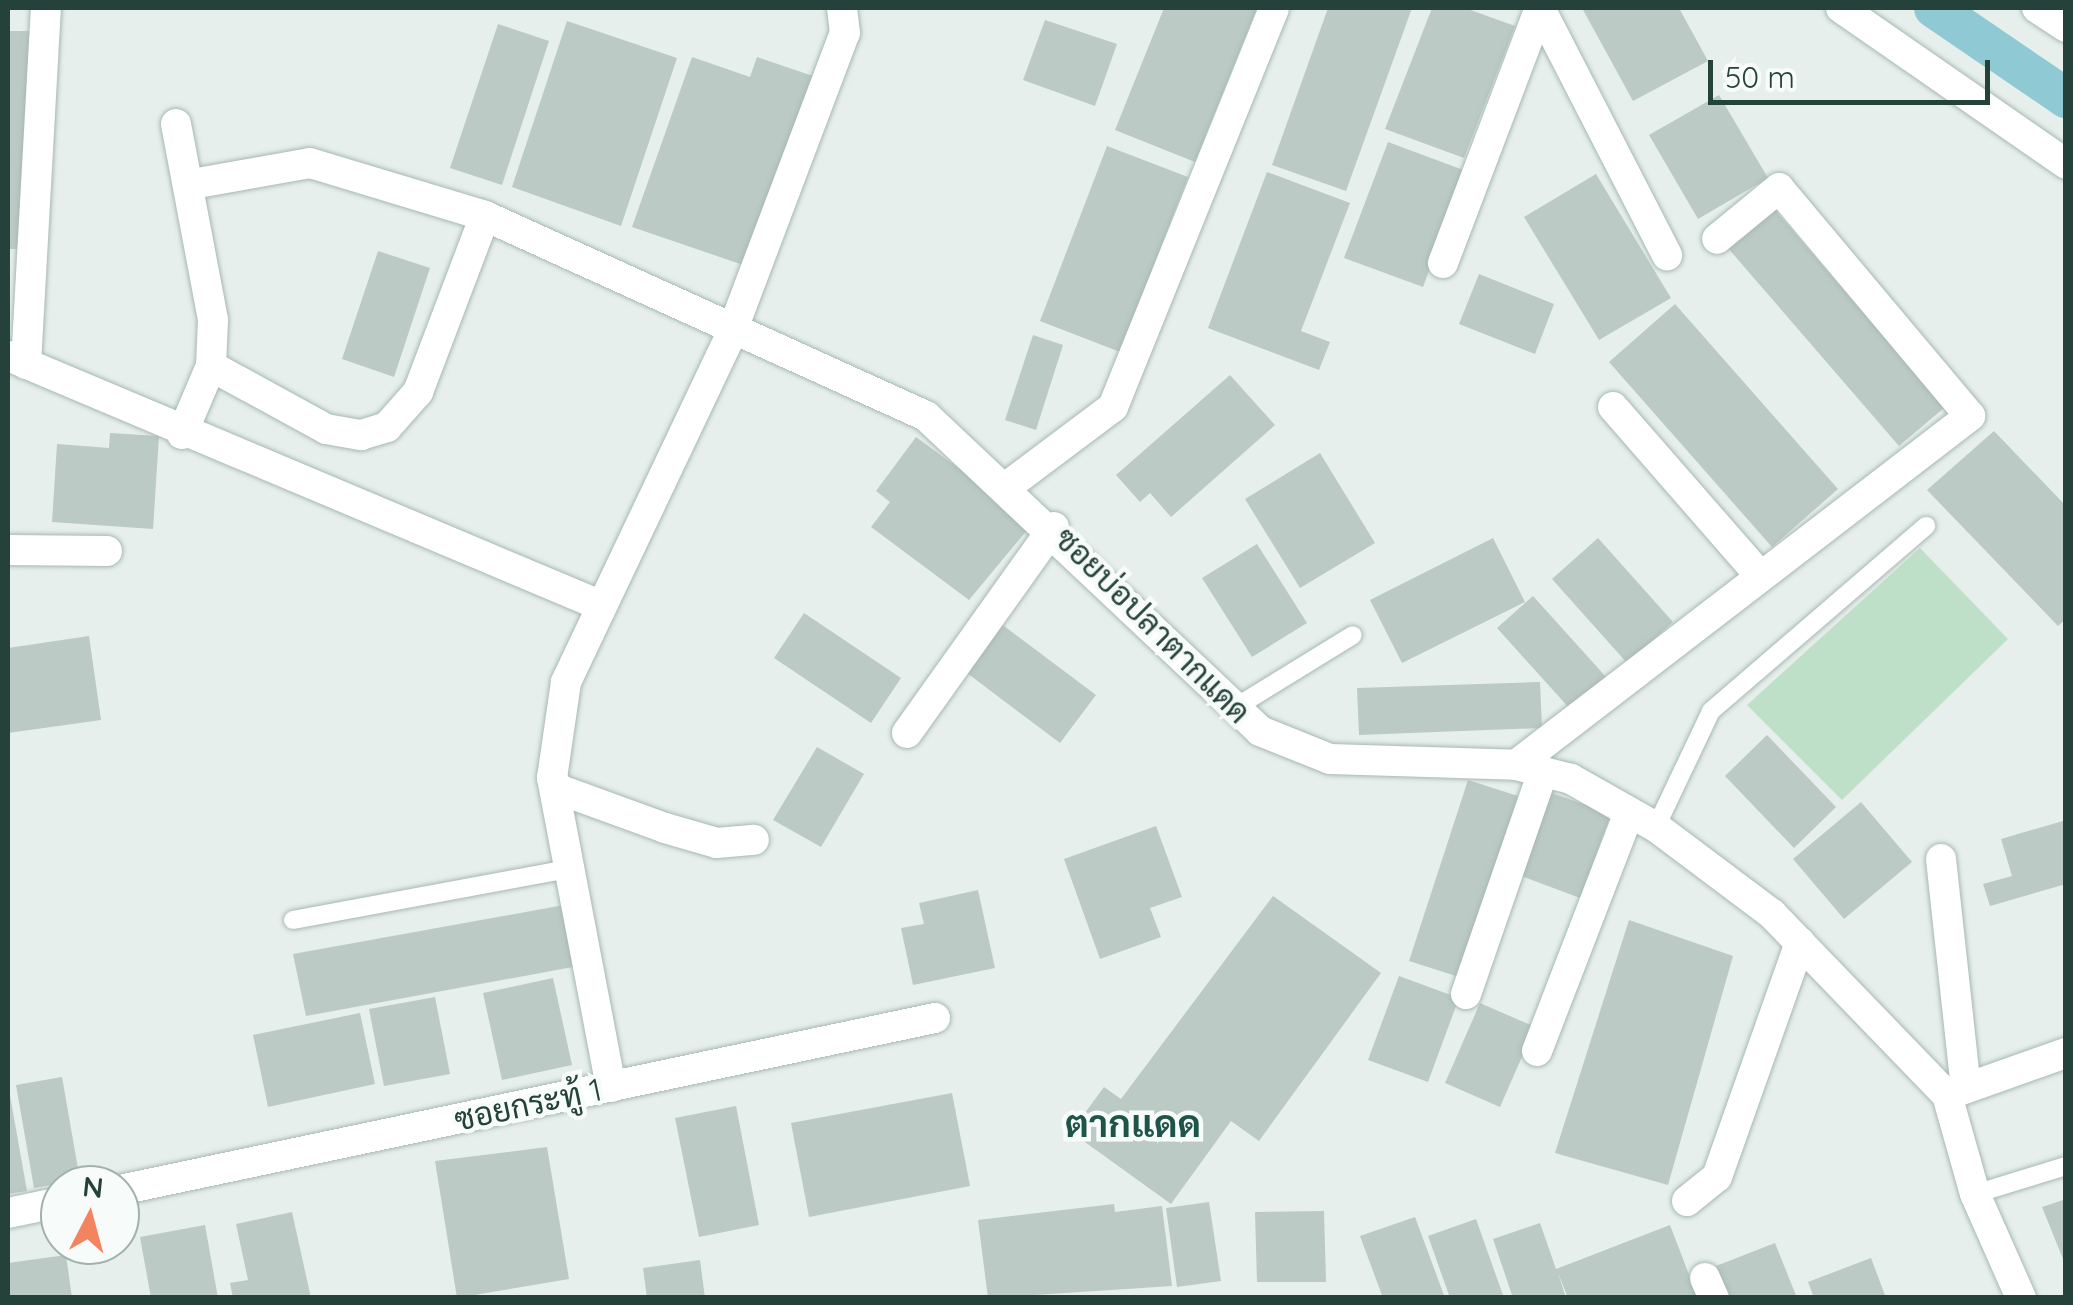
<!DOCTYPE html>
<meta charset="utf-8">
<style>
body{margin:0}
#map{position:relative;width:2073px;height:1305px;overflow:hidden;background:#e6efeb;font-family:Quicksand,Sarabun,sans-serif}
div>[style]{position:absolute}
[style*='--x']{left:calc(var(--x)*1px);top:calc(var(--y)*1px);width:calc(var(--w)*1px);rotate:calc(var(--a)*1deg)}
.green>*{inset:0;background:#bfe0c8}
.canal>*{height:40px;margin:-20px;padding:0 20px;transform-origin:20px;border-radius:20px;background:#8ec9d4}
.building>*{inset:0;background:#bbcac4}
.roads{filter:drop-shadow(0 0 2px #a8b8b2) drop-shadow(0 0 2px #a8b8b2)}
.service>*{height:18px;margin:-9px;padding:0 9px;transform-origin:9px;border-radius:9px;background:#fff}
.minor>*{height:30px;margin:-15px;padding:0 15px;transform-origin:15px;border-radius:15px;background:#fff}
span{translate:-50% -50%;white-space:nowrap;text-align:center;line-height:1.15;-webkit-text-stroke:9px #f7fbf9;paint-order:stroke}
.street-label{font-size:32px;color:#24423a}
.quarter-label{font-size:38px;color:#1f5548;font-weight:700}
.frame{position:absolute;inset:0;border:10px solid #24423a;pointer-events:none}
.north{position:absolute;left:40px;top:1165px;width:100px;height:100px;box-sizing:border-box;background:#f7fbf9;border:2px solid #a3b1ad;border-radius:50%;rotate:6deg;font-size:28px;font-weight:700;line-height:40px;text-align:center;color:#24423a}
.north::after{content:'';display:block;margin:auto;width:35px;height:45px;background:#f4845f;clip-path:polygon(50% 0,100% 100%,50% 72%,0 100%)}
.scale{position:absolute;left:1708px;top:60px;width:282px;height:45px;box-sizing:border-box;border:5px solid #24423a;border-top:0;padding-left:12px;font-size:30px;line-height:35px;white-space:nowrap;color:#24423a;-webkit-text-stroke:8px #f7fbf9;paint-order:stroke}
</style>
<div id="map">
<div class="green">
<i style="clip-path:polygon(1920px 548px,2008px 639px,1842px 800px,1747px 705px)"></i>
</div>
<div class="canal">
<i style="--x:1934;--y:8;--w:160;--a:34.3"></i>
</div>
<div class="building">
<i style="clip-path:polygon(1164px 8px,1257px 8px,1195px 162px,1115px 130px)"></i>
<i style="clip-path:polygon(1328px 8px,1412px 8px,1346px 191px,1272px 165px)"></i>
<i style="clip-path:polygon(1432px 8px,1465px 8px,1515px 26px,1464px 158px,1385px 129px)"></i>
<i style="clip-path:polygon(1582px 8px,1679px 8px,1708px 61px,1633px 101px)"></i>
<i style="clip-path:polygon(1045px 20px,1117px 44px,1095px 106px,1023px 80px)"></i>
<i style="clip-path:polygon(567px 21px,677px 58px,621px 226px,512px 187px)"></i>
<i style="clip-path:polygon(498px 24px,549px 41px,502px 185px,450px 168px)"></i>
<i style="clip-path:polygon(8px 31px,35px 31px,30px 249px,8px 249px)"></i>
<i style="clip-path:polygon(692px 57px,750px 77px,757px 57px,813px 76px,746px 266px,632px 227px)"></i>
<i style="clip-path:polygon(1719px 95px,1768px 178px,1698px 219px,1649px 135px)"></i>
<i style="clip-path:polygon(1388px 142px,1466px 171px,1423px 287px,1344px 258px)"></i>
<i style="clip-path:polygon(1107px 146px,1188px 177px,1120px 352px,1040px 321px)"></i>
<i style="clip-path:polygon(1267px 172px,1350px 203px,1301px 331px,1330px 342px,1319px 370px,1208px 328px)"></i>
<i style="clip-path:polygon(1596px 174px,1671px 298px,1599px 340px,1524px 217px)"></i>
<i style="clip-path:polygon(1773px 208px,1945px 407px,1899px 446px,1727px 247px)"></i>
<i style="clip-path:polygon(378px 251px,430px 268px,394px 377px,342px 359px)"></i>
<i style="clip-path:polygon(1479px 274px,1554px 304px,1535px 354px,1459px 324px)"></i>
<i style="clip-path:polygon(1675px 304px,1838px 489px,1772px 547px,1609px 362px)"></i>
<i style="clip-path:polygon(1033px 335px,1063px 345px,1036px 430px,1005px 420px)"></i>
<i style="clip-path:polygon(1230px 375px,1275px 425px,1171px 517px,1150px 493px,1140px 502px,1116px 475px)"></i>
<i style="clip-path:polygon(1994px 431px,2066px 506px,2066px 619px,2058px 626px,1927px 490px)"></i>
<i style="clip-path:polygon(110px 433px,159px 436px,153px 529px,52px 522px,57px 444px,109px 448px)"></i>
<i style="clip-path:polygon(916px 437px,1033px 523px,969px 600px,871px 527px,890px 502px,876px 491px)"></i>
<i style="clip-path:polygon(1320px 453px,1375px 543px,1300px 588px,1245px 499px)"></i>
<i style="clip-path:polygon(1493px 538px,1525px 602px,1402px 663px,1370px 600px)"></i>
<i style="clip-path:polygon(1598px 538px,1673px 622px,1627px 663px,1552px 579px)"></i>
<i style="clip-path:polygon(1257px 544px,1307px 623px,1252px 657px,1202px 578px)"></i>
<i style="clip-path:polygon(1533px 596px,1607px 678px,1571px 710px,1497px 628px)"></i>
<i style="clip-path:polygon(804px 613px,901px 678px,871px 723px,774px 658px)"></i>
<i style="clip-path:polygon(1000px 623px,1096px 695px,1060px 743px,963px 670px)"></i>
<i style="clip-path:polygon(89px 636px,101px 720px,8px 733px,8px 648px)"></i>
<i style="clip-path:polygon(1540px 682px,1542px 728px,1359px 735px,1357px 688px)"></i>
<i style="clip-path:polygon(1767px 735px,1836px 807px,1794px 848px,1725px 776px)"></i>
<i style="clip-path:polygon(817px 747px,864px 774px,821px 847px,773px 820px)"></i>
<i style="clip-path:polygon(1468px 780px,1518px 796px,1459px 977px,1409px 961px)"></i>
<i style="clip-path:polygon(1549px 792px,1611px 814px,1580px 898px,1519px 875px)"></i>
<i style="clip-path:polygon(1861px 802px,1912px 862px,1844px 919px,1793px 859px)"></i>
<i style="clip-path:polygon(2066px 820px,2066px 884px,1990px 906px,1983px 884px,2012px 876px,2001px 839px)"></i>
<i style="clip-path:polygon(1156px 826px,1182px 897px,1150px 908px,1161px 937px,1100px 959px,1064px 859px)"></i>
<i style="clip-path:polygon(978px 890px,995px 968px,913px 985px,901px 928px,924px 924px,919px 903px)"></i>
<i style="clip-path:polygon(1273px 896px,1381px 973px,1259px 1141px,1231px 1121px,1171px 1204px,1071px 1132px,1104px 1087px,1121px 1099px)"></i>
<i style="clip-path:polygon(564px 905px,573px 967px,306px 1016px,293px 954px)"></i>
<i style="clip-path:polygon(1629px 920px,1733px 956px,1668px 1185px,1555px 1153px)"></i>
<i style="clip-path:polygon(1399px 976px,1459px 998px,1428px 1082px,1368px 1060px)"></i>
<i style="clip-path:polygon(553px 978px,572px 1065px,502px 1080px,483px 993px)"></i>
<i style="clip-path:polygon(435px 997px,450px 1074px,384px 1086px,369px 1009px)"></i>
<i style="clip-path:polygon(1480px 1003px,1535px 1027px,1500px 1107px,1445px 1083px)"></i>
<i style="clip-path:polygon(360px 1013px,375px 1084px,268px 1107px,253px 1035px)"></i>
<i style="clip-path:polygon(62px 1077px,80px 1180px,34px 1188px,16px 1085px)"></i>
<i style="clip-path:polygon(9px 1090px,27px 1191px,8px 1194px,8px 1091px)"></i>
<i style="clip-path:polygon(952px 1093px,970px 1186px,809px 1217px,791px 1123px)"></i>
<i style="clip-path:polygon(736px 1106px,759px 1225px,699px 1237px,675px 1118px)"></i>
<i style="clip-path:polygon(547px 1147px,569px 1279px,457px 1298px,435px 1161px)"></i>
<i style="clip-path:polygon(2066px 1199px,2066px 1264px,2065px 1264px,2042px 1207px)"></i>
<i style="clip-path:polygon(1209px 1202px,1221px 1281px,1177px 1287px,1166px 1208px)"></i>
<i style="clip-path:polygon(1114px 1204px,1115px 1212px,1162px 1206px,1172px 1286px,988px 1298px,978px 1220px)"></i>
<i style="clip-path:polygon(1324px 1211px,1326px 1282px,1257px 1282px,1255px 1212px)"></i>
<i style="clip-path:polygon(292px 1212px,311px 1298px,233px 1298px,230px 1283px,248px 1280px,236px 1224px)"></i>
<i style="clip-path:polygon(1415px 1217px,1445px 1298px,1383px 1298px,1360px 1236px)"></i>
<i style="clip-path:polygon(1476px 1219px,1504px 1298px,1450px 1298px,1428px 1236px)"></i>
<i style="clip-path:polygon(1540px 1223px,1556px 1269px,1670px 1225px,1698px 1298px,1568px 1298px,1558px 1273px,1566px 1298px,1513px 1298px,1493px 1239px)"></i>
<i style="clip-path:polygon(205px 1225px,218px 1298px,151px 1298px,140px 1237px)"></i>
<i style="clip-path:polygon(1775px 1243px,1797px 1298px,1729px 1298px,1716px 1266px)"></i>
<i style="clip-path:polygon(66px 1255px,72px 1298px,8px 1298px,8px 1263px)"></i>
<i style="clip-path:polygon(1871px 1258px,1886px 1298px,1814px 1298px,1808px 1282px)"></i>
<i style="clip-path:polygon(700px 1260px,705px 1298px,647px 1298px,643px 1268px)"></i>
</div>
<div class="roads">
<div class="service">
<i style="--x:1236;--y:707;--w:137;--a:-31.6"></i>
<i style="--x:1656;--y:827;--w:128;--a:-64.6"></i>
<i style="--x:1711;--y:711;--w:284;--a:-40.7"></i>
<i style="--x:293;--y:920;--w:281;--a:-10.5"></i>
<i style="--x:1975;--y:1194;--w:95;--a:-17.1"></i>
</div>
<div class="minor">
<i style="--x:1841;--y:8;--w:274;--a:34.7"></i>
<i style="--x:2037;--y:8;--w:35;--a:33"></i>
<i style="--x:1541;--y:10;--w:276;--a:62.8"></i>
<i style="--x:176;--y:124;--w:199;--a:79.3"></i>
<i style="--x:213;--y:320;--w:46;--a:92.5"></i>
<i style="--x:211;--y:366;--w:74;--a:113.1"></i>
<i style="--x:192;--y:184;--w:120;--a:-10.1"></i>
<i style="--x:310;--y:163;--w:183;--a:16.8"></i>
<i style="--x:485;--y:216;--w:484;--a:24.4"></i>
<i style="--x:926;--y:416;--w:459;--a:43.3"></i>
<i style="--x:1260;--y:731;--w:75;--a:21.8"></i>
<i style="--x:1330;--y:759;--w:186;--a:1.8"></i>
<i style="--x:1516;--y:765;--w:57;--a:14.3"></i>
<i style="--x:1571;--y:779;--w:98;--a:29.5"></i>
<i style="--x:1656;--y:827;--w:145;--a:36.9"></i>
<i style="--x:1772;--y:914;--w:252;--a:46"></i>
<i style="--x:1947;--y:1095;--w:103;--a:74.2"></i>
<i style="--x:1975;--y:1194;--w:114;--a:66.1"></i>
<i style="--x:1443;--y:263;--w:273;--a:-69.2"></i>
<i style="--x:8;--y:356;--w:639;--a:22.83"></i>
<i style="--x:26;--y:364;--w:357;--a:-86.8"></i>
<i style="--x:211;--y:366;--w:131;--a:28.7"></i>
<i style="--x:326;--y:429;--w:36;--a:10"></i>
<i style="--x:361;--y:435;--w:27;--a:-17"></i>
<i style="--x:387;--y:427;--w:47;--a:-48.5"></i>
<i style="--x:418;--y:392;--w:188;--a:-69.2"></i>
<i style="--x:1613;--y:407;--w:218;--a:48.9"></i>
<i style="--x:1009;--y:485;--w:130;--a:-36.9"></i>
<i style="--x:1113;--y:407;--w:430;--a:-68"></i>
<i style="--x:8;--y:550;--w:99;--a:0.6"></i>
<i style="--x:907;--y:733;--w:253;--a:-54.5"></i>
<i style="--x:1516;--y:765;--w:573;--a:-37.55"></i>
<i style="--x:1970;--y:416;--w:297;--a:-130"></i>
<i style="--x:1779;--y:188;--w:80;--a:140.6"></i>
<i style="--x:552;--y:778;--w:13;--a:61"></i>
<i style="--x:558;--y:789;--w:114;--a:20"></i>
<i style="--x:665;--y:828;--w:54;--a:16.1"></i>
<i style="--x:717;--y:843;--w:37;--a:-5"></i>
<i style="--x:1941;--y:859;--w:230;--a:83.8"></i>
<i style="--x:1466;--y:994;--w:235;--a:-70.9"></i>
<i style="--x:1537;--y:1051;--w:255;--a:-68.9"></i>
<i style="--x:611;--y:1087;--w:315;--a:-100.8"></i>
<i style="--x:552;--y:778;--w:97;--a:-81.7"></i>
<i style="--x:566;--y:682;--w:385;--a:-64.6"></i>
<i style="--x:731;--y:334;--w:322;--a:-69.3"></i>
<i style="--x:845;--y:33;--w:25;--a:-97"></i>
<i style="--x:1950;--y:1094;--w:123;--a:-19.5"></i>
<i style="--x:120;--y:1190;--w:833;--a:-11.92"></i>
<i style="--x:1687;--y:1201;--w:38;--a:-39"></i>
<i style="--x:1717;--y:1177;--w:249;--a:-70.5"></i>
<i style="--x:8;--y:1213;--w:53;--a:-11.9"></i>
<i style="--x:1705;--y:1278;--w:22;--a:66"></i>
</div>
</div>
<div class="street-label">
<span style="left:1153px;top:625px;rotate:45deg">ซอยบ่อปลาตากแดด</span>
<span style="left:528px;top:1104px;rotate:-12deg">ซอยกระทู้ 1</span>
</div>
<div class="quarter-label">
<span style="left:1133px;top:1124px">ตากแดด</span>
</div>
<div class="frame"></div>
<div class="north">N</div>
<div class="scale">50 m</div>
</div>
